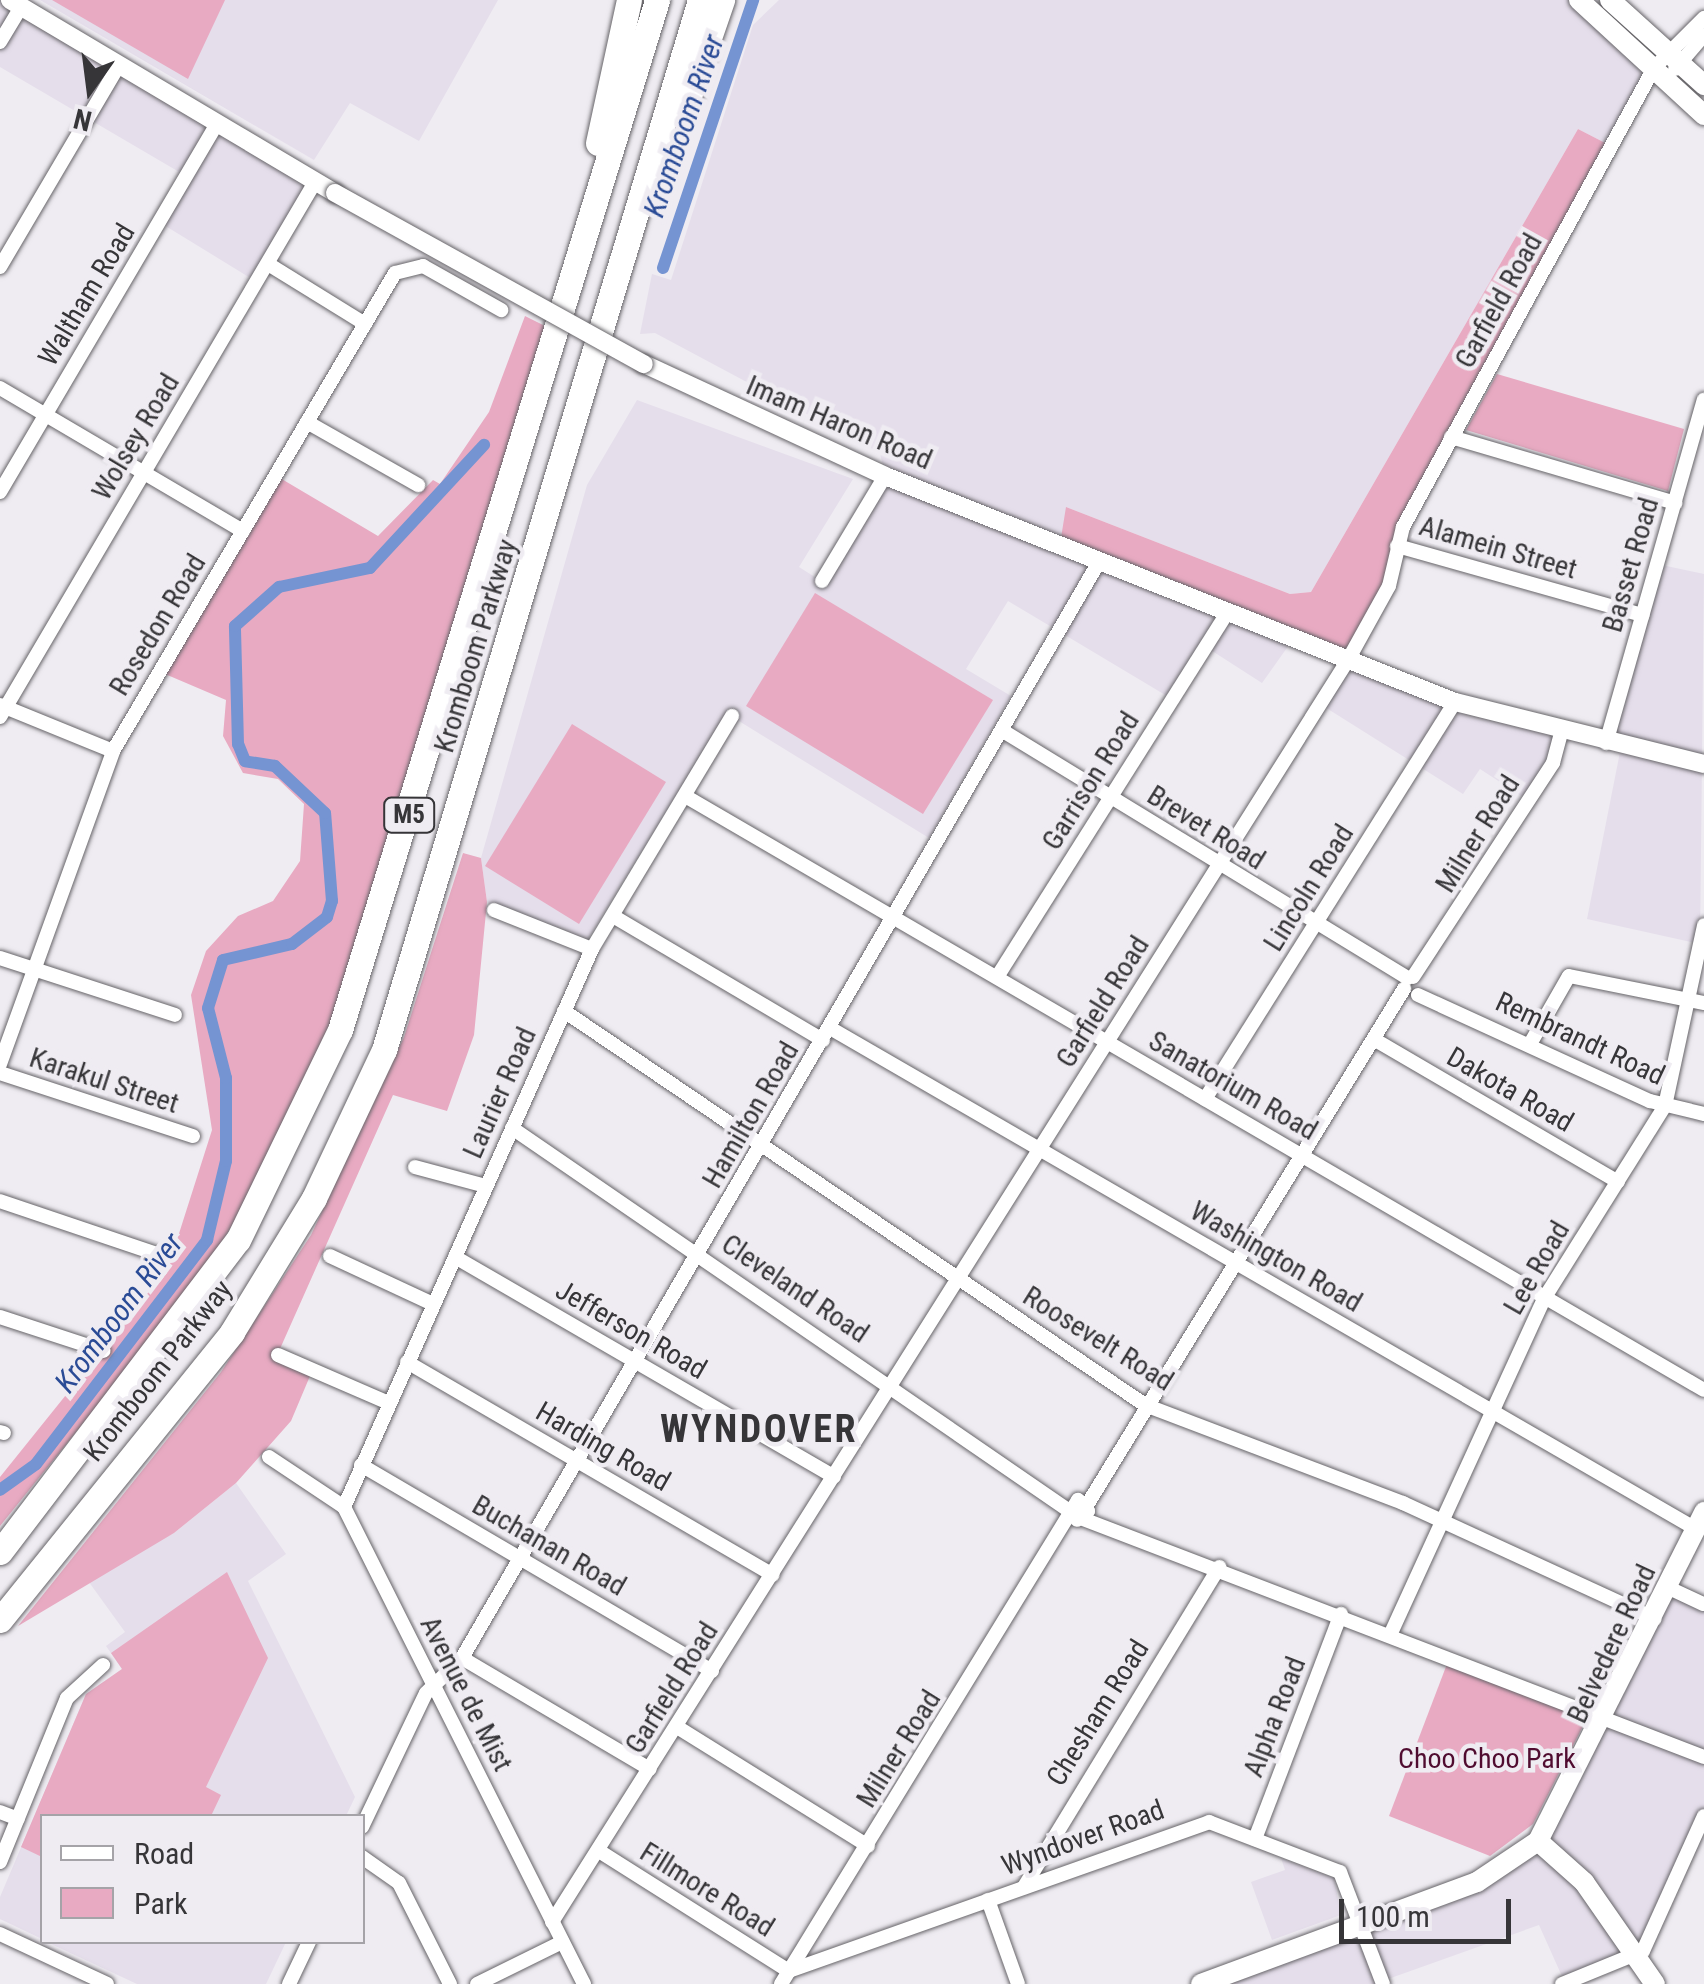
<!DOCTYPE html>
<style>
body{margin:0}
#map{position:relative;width:1704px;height:1984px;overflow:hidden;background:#efecf2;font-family:"Roboto Condensed",sans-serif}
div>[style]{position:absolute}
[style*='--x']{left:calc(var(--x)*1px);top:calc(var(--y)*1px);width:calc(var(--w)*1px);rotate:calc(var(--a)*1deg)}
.built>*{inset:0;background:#e5deeb}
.green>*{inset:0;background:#e8aac2}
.canal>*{height:12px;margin:-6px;padding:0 6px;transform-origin:6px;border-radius:6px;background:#7594d2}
.roads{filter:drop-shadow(0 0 2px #666468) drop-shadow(0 0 2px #666468)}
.minor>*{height:14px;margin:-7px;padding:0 7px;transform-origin:7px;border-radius:7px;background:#fff}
.tertiary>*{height:18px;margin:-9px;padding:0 9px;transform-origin:9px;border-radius:9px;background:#fff}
.secondary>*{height:20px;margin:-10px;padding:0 10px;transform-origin:10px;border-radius:10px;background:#fff}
.primary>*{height:20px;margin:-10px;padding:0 10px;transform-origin:10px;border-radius:10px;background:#fff}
.motorway>*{height:25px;margin:-12.5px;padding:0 12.5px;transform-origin:12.5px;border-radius:12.5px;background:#fff}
.bridges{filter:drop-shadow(0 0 2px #666468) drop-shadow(0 0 2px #666468)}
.tertiary-bridge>*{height:18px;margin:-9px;padding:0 9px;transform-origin:9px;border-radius:9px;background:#fff}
span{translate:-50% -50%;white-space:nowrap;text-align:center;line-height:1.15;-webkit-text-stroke:9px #efecf2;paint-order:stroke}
.shield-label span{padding:2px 8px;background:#efecf2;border:2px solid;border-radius:8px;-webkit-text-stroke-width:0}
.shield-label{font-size:25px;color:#363538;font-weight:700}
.street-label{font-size:28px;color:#363538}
.park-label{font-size:28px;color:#500c30}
.water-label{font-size:30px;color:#2a4b96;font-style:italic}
.district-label{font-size:38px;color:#363538;font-weight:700;letter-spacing:2.5px}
.legend{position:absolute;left:40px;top:1814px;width:325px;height:130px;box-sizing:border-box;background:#efecf2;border:2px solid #a5a3a8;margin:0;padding:12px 18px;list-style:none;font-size:30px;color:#363538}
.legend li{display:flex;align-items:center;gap:20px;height:50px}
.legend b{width:50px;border:2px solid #a5a3a8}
.north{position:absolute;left:40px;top:40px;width:100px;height:100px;-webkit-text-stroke:8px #efecf2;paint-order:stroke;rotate:194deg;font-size:28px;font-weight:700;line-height:40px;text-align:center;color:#363538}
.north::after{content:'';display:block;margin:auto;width:35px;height:45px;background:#363538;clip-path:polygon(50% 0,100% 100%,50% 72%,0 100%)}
.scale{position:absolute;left:1339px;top:1899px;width:172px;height:45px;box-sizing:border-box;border:5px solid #363538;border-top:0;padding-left:12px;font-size:30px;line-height:35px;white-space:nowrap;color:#363538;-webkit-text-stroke:8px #efecf2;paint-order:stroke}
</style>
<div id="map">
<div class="built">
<i style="clip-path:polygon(0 0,315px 182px,257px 282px,159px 222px,186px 176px,0 67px)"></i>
<i style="clip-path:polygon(40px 0,498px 0,419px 141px,350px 103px,314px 160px)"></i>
<i style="clip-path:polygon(779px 0,1579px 0,1654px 68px,1613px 147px,1578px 129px,1311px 592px,1290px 594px,1066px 507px,1294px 638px,1262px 683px,1206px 647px,1172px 699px,1008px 601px,966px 669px,1011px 696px,929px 838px,726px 713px,587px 941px,487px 902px,481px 858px,587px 485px,637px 400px,853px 479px,799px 567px,821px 581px,885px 476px,880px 453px,655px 333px,640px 334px,652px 274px,671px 280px,753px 25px)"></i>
<i style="clip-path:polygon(1657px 564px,1704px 574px,1700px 944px,1587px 919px,1621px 747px,1606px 743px)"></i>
<i style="clip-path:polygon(1348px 660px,1561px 733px,1529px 801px,1480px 769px,1463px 794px,1320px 704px)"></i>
<i style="clip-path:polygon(236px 1483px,286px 1554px,248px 1581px,355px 1797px,346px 1816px,42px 1816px,42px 1939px,0 1919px,0 1897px,86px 1694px,122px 1669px,106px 1646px,125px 1632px,86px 1578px,174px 1533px)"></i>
<i style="clip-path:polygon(1669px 1588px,1704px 1604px,1704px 1816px,1643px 1951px,1565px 1983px,1539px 1925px,1374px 1984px,1201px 1984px,1519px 1857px)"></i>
<i style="clip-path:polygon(1281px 1858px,1334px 1878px,1341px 1915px,1272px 1940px,1251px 1882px,1285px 1870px)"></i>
<i style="clip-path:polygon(47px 1942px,286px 1942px,266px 1984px,137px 1984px)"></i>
</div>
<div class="green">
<i style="clip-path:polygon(52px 0,225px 0,188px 79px)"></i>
<i style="clip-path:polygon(1578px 129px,1613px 147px,1403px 527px,1393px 574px,1348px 660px,1060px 544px,1066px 507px,1290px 594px,1311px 592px)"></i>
<i style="clip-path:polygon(525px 316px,545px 326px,330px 1032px,262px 1177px,196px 1284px,0 1526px,0 1477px,168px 1268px,212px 1130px,191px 995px,206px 951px,238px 916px,273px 901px,300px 861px,304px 804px,278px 779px,243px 773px,223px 736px,226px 700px,165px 674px,280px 478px,378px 536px,433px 480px,440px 484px,489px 412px)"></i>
<i style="clip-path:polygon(1497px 374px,1684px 429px,1668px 491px,1466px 430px)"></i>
<i style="clip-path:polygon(815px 593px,993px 700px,923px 814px,746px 706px)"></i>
<i style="clip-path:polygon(572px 724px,666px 782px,579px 924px,485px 866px)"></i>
<i style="clip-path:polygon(463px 853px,481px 858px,487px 902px,474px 1035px,447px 1111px,393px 1095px,275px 1360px,310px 1376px,291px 1421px,236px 1483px,174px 1533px,18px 1626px,221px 1372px,311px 1235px,404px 1037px)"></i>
<i style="clip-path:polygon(227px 1572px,268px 1658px,206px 1787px,221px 1795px,211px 1816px,42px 1816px,42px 1857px,21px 1847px,86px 1694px,122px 1669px,111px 1653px)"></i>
<i style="clip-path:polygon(1447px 1664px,1578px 1714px,1583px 1726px,1533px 1824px,1490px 1856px,1389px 1816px)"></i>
</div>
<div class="canal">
<i style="--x:663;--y:268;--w:283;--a:-71.4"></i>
<i style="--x:0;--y:1490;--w:44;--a:-35.8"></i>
<i style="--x:36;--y:1464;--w:282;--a:-52.6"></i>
<i style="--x:207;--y:1240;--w:81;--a:-76.5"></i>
<i style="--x:226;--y:1161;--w:83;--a:-90"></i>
<i style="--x:226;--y:1078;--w:72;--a:-104.4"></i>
<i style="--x:208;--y:1008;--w:50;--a:-72.6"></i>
<i style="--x:223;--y:960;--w:71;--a:-13.1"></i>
<i style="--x:292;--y:944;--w:44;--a:-37.6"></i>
<i style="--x:327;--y:917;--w:17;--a:-73"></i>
<i style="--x:332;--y:901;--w:88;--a:-94.5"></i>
<i style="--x:325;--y:813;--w:69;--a:-136.8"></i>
<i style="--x:275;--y:766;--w:30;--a:-171"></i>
<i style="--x:245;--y:761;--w:18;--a:-112"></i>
<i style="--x:238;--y:744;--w:118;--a:-91.5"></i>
<i style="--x:235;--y:626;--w:59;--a:-41.6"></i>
<i style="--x:279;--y:587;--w:93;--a:-11.8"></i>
<i style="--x:370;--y:568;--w:168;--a:-47.2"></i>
</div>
<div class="roads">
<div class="minor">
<i style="--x:0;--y:42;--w:41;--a:-59"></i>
<i style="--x:1675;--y:69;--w:45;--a:-49.5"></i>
<i style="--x:268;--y:264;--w:114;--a:31.7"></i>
<i style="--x:0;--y:267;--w:234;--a:-59.5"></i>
<i style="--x:0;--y:388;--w:282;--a:30.5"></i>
<i style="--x:307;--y:422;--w:128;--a:29.6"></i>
<i style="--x:1451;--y:437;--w:234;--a:16.4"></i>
<i style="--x:0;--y:492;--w:428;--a:-59.5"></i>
<i style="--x:1397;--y:546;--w:255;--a:15.7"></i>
<i style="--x:822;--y:581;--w:122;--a:-59"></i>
<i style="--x:0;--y:705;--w:122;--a:22.2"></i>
<i style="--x:0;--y:717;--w:621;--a:-59.51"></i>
<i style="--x:1003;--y:731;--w:474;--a:31.4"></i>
<i style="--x:1606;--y:743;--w:357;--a:-74.1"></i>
<i style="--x:685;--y:796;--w:1179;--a:30.24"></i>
<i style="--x:494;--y:910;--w:105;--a:21.7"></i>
<i style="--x:613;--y:916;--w:244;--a:30.6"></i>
<i style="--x:0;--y:958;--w:184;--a:18"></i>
<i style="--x:997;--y:977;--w:433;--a:-57.7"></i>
<i style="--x:1413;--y:977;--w:256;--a:-56.8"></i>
<i style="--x:1553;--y:763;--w:31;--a:-75"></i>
<i style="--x:1418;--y:995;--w:255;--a:24.6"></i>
<i style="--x:1650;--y:1101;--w:56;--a:13.5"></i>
<i style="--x:564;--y:1011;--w:702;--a:34.14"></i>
<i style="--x:1145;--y:1405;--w:276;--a:20.8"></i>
<i style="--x:1403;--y:1503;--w:277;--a:24.7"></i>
<i style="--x:830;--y:1028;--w:1000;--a:30.05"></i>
<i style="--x:1377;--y:1041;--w:279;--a:30.3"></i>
<i style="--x:1530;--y:1044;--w:78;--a:-60.2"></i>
<i style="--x:1569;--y:976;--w:138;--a:11.3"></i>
<i style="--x:0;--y:1064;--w:333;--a:-70.1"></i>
<i style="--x:113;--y:751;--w:555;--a:-59.46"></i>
<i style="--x:395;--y:273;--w:29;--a:-14"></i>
<i style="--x:423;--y:266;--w:90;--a:29.4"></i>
<i style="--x:0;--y:1073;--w:203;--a:18.1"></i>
<i style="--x:1205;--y:1099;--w:469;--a:-57.8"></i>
<i style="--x:512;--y:1128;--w:675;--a:34.49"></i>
<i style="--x:415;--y:1167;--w:73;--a:15"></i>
<i style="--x:0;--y:1201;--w:166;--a:18.7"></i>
<i style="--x:330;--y:1256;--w:114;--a:25"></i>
<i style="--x:455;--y:1257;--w:438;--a:30.1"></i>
<i style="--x:0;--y:1317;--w:109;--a:18.1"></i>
<i style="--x:278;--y:1355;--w:121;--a:23.4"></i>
<i style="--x:407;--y:1362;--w:423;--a:30.2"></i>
<i style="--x:0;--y:1432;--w:4;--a:14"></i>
<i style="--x:269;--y:1457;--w:90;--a:33.7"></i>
<i style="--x:344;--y:1507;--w:534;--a:63.29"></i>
<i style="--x:361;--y:1465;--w:407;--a:30.4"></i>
<i style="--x:1087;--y:1505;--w:606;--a:-58.44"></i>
<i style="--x:344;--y:1507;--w:611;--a:-66.04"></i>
<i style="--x:592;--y:949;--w:272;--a:-59"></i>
<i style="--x:1083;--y:1519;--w:665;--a:20.97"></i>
<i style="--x:1669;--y:1588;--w:38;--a:25"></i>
<i style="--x:1391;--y:1633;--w:370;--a:-65.4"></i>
<i style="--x:1545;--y:1297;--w:226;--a:-57.9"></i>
<i style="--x:1665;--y:1106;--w:185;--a:-77.8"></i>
<i style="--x:462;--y:1658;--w:218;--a:30.6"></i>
<i style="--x:677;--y:1727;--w:225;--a:31.9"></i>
<i style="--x:0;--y:1812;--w:19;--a:21"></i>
<i style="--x:362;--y:1827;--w:148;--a:-64.5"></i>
<i style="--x:426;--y:1693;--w:50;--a:-44.2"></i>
<i style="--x:462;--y:1658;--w:1270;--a:-59.84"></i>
<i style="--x:1255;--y:1839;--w:241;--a:-69.1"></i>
<i style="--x:599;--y:1851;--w:225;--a:32.3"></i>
<i style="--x:789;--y:1971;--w:446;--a:-19.5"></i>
<i style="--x:1209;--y:1822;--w:140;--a:20.9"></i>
<i style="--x:1340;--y:1872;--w:120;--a:69"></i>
<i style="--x:362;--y:1857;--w:45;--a:35.1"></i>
<i style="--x:399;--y:1883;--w:113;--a:63.2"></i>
<i style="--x:0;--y:1862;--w:177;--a:-67.8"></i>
<i style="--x:67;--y:1698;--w:49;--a:-42.5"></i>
<i style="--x:1024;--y:1887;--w:375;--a:-58.6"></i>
<i style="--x:988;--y:1900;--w:89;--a:70.3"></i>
<i style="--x:552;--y:1922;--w:1492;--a:-57.76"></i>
<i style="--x:1348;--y:660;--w:85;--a:-61"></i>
<i style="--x:1389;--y:586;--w:61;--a:-76.7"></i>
<i style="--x:1403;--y:527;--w:523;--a:-61.33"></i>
<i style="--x:1654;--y:68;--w:71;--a:-45"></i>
<i style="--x:0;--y:1934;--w:118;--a:25"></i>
<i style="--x:289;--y:1984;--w:47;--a:-64.5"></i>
<i style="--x:477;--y:1984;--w:95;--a:-26.3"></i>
<i style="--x:781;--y:1984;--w:568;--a:-58.47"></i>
<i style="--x:1078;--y:1500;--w:15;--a:48"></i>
<i style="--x:1088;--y:1511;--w:14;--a:141"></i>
<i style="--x:1562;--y:1984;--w:87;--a:-22.2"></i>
<i style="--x:1643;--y:1951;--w:148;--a:-65.7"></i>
</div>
<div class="tertiary">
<i style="--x:10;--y:0;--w:378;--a:30.7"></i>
<i style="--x:644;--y:364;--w:266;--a:24.9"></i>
<i style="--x:885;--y:476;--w:613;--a:21.63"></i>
<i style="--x:1455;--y:702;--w:257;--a:14"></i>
</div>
<div class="secondary">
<i style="--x:1538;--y:1841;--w:62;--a:41.7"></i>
<i style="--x:1584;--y:1882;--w:124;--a:55.2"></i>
<i style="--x:1201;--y:1984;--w:294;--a:-20.3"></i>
<i style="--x:1477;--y:1882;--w:73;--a:-33.9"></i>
<i style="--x:1538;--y:1841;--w:369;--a:-63.2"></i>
</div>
<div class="primary">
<i style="--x:1579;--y:0;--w:170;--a:42.6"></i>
<i style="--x:1610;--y:0;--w:127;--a:42.1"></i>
</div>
<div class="motorway">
<i style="--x:688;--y:99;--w:105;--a:-71"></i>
<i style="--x:598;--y:143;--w:146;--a:-77.8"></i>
<i style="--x:0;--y:1552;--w:392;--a:-52.7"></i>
<i style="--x:238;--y:1240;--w:233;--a:-64.1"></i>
<i style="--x:340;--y:1030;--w:1078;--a:-72.89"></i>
<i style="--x:0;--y:1620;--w:370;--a:-51.1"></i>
<i style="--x:232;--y:1332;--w:157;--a:-58.5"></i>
<i style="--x:314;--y:1198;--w:164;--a:-64.7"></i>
<i style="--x:384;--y:1050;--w:1097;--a:-73.25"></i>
</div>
</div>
<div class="bridges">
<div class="tertiary-bridge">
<i style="--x:335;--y:193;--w:353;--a:29"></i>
</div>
</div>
<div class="shield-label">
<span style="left:409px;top:815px">M5</span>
</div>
<div class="street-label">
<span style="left:87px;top:295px;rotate:-59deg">Waltham Road</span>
<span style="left:1499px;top:301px;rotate:-61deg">Garfield Road</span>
<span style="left:839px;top:423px;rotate:23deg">Imam Haron Road</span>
<span style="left:136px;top:437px;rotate:-59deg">Wolsey Road</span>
<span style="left:1498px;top:548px;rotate:16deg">Alamein Street</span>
<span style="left:1631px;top:565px;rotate:-74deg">Basset Road</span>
<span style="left:158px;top:625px;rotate:-59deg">Rosedon Road</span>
<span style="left:476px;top:646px;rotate:-73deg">Kromboom Parkway</span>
<span style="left:1091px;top:781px;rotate:-58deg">Garrison Road</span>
<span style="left:1206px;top:828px;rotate:32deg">Brevet Road</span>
<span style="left:1478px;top:834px;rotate:-58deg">Milner Road</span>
<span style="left:1309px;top:888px;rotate:-58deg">Lincoln Road</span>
<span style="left:1103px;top:1002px;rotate:-58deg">Garfield Road</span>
<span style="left:1580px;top:1039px;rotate:25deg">Rembrandt Road</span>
<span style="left:104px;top:1081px;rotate:18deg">Karakul Street</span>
<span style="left:1233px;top:1086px;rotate:30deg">Sanatorium Road</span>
<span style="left:1510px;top:1090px;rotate:30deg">Dakota Road</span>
<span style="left:500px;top:1093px;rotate:-66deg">Laurier Road</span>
<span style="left:751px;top:1115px;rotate:-60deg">Hamilton Road</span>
<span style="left:1276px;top:1257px;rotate:30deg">Washington Road</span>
<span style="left:1537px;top:1268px;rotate:-60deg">Lee Road</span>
<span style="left:795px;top:1289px;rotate:34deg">Cleveland Road</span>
<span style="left:631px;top:1330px;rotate:30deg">Jefferson Road</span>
<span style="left:1098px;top:1339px;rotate:32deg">Roosevelt Road</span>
<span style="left:158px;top:1371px;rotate:-52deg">Kromboom Parkway</span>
<span style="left:603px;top:1447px;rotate:30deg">Harding Road</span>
<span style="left:549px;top:1546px;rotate:30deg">Buchanan Road</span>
<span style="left:1612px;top:1644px;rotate:-65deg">Belvedere Road</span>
<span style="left:672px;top:1688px;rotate:-58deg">Garfield Road</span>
<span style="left:466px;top:1694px;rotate:63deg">Avenue de Mist</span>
<span style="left:1098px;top:1713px;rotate:-58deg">Chesham Road</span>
<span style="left:1275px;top:1717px;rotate:-69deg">Alpha Road</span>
<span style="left:899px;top:1749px;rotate:-58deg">Milner Road</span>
<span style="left:1083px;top:1838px;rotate:-20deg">Wyndover Road</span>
<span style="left:707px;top:1890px;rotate:32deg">Fillmore Road</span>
</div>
<div class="park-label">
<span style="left:1487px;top:1759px">Choo Choo Park</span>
</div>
<div class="water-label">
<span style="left:684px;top:126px;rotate:-71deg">Kromboom River</span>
<span style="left:119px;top:1313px;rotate:-53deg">Kromboom River</span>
</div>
<div class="district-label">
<span style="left:759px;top:1430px">WYNDOVER</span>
</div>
<ul class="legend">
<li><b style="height:12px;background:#fff"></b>Road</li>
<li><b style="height:28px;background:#e8aac2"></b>Park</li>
</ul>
<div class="north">N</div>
<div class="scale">100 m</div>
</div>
